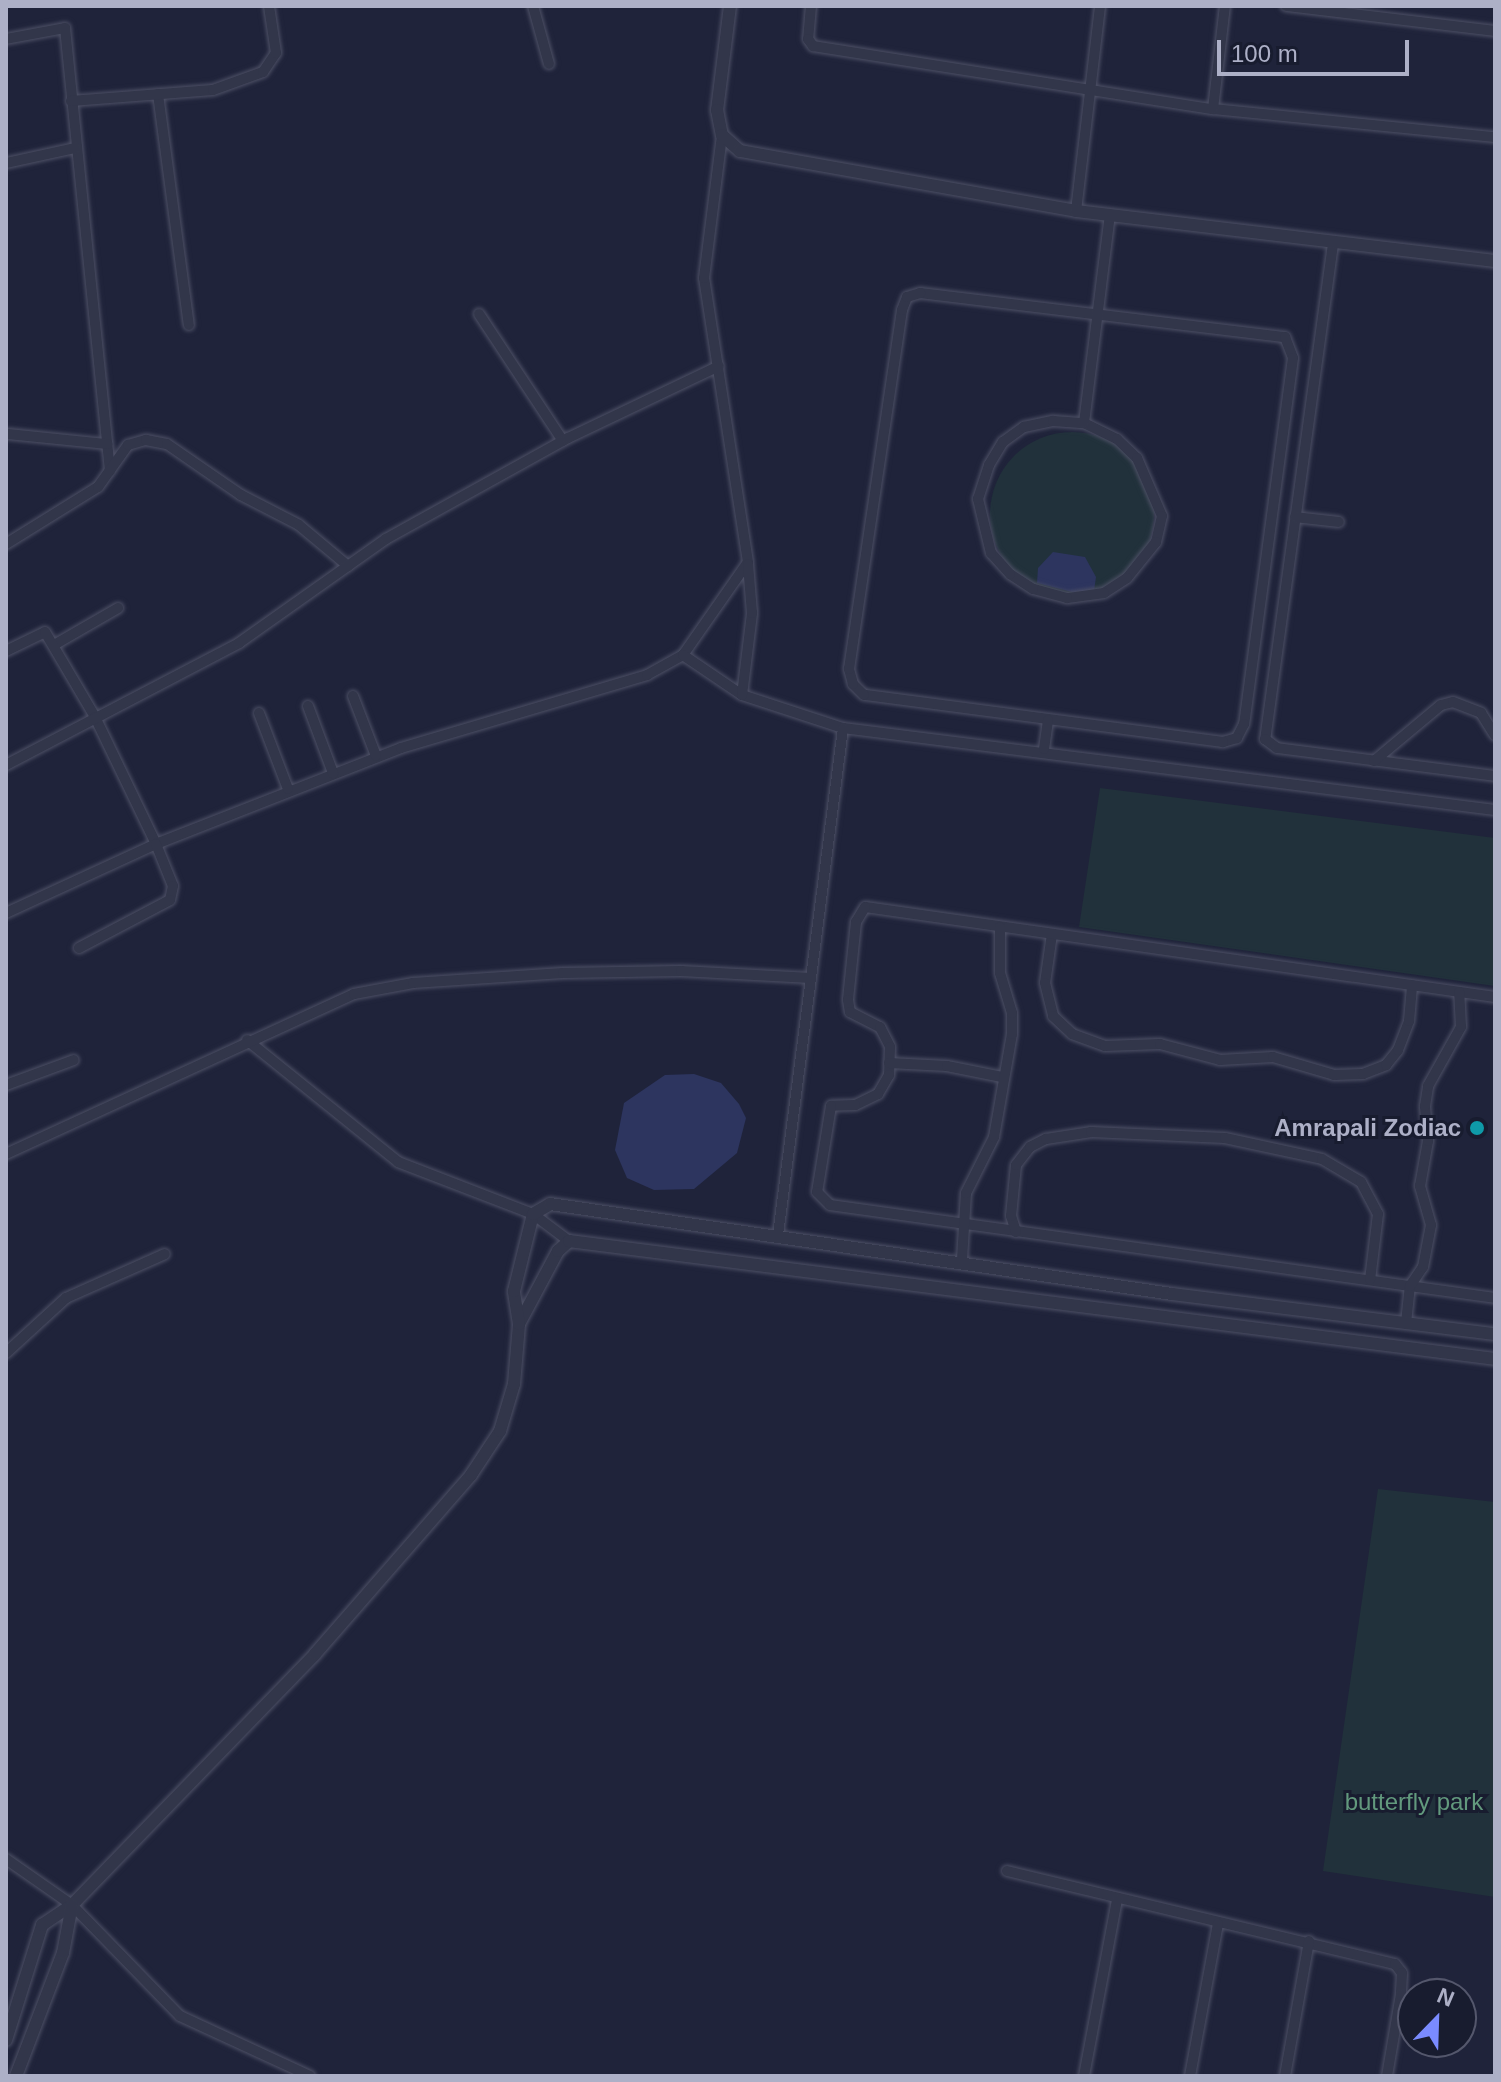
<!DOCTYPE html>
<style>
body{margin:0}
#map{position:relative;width:1501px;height:2082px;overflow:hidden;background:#1f233a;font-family:Helvetica,sans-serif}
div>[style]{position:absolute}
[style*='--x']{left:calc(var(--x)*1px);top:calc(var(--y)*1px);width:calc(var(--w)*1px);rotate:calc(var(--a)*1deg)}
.green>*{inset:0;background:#21313b}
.round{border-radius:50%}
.water>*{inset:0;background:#2d355f}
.roads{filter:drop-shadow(0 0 2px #4d5065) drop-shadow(0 0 2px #4d5065)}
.minor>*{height:10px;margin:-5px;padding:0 5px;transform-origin:5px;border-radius:5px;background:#32364a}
.tertiary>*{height:12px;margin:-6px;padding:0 6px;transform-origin:6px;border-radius:6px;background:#32364a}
.dots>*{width:22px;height:22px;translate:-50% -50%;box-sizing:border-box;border:4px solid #181c2f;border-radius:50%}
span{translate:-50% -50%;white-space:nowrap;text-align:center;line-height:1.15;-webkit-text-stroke:6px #181c2f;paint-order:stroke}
.poi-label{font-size:24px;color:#adb0c7;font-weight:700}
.right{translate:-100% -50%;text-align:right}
.park-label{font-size:24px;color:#62997d}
.frame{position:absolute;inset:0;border:8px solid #adb0c7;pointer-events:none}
.north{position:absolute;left:1397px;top:1978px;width:80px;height:80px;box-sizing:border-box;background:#181c2f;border:2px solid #54576c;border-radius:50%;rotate:23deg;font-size:22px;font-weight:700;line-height:32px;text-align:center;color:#adb0c7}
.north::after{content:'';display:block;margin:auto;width:28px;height:36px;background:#7a8bff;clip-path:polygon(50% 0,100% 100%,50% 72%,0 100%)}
.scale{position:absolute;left:1217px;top:40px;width:192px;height:36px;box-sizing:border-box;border:4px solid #adb0c7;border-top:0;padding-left:10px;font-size:24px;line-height:28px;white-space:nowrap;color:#adb0c7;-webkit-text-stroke:6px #181c2f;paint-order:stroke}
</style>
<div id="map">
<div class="green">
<i class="round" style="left:990px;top:432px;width:164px;height:164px"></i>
<i style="clip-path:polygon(1100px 788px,1495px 838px,1495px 986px,1079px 927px)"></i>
<i style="clip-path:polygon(1378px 1489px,1495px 1502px,1495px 1897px,1323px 1871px)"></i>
</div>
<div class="water">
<i style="clip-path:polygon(1053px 552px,1085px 557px,1096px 577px,1094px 591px,1072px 592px,1037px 583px,1038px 568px)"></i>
<i style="clip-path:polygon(694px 1074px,721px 1083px,739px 1104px,746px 1118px,737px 1153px,694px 1189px,654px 1190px,627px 1178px,615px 1150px,624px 1103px,665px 1075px)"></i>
</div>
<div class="roads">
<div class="minor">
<i style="--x:533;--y:6;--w:60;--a:74.6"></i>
<i style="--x:811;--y:6;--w:33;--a:95"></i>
<i style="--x:808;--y:39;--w:9;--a:54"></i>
<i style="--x:813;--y:46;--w:405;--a:9"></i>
<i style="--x:1213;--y:109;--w:283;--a:5.7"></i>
<i style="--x:1286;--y:6;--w:210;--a:6.8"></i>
<i style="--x:6;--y:39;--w:60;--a:-10.6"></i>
<i style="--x:65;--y:28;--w:445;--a:84.2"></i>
<i style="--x:158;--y:94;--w:233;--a:82.4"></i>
<i style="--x:71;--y:101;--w:142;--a:-4.4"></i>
<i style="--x:213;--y:90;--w:53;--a:-19.8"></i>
<i style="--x:263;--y:72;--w:23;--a:-56"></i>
<i style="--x:276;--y:53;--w:48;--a:-98.5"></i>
<i style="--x:1213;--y:109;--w:104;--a:-83.4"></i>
<i style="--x:6;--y:163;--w:71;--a:-12.3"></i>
<i style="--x:1076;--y:211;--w:206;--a:-83.3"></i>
<i style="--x:1333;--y:244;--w:500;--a:97.8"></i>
<i style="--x:1265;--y:739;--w:15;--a:37"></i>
<i style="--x:1277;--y:748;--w:220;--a:7.3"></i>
<i style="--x:920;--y:293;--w:368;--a:6.9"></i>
<i style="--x:1285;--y:337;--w:22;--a:69"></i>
<i style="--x:1293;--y:358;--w:369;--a:97.6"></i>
<i style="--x:1244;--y:724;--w:16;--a:117"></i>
<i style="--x:1237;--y:738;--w:15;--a:164"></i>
<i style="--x:1223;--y:742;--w:362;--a:-172.5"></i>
<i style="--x:864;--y:695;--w:16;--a:-135"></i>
<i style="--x:853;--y:684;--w:16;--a:-105"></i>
<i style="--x:849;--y:669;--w:363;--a:-81.6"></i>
<i style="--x:902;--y:310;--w:14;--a:-69"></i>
<i style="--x:907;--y:297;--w:14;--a:-17"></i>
<i style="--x:479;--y:314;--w:152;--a:56.5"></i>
<i style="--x:1084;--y:423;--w:37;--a:26"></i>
<i style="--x:1117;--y:439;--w:28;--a:44"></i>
<i style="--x:1137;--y:458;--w:63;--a:66.7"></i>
<i style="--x:1162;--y:516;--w:27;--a:103"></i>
<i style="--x:1156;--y:542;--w:46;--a:128.9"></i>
<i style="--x:1127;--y:578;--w:27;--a:147"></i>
<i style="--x:1104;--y:593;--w:37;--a:172"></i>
<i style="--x:1067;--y:598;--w:35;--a:-165"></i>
<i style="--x:1033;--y:589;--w:27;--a:-147"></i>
<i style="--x:1010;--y:574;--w:28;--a:-132"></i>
<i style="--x:991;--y:553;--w:56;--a:-103.5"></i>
<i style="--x:978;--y:499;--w:36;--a:-72"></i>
<i style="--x:989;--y:465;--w:27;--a:-59"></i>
<i style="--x:1003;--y:442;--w:26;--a:-36"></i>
<i style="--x:1024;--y:427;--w:30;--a:-12"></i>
<i style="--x:1053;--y:421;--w:31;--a:4"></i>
<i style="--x:1084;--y:423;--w:210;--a:-82.9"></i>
<i style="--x:8;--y:434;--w:100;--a:5.8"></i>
<i style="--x:1295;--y:517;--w:44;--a:6.5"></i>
<i style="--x:6;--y:544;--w:108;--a:-31.8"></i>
<i style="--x:98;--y:487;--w:52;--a:-54.5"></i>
<i style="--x:128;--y:445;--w:19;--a:-16"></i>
<i style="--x:146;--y:440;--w:21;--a:11"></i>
<i style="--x:167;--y:444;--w:90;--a:34.6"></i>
<i style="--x:241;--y:495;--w:65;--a:27.3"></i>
<i style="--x:299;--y:525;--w:64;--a:39.9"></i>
<i style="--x:54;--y:645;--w:74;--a:-30"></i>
<i style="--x:6;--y:651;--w:43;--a:-26"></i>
<i style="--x:45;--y:632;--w:99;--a:59.5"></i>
<i style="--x:95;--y:717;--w:141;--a:64.3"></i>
<i style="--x:156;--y:844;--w:263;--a:-21.4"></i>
<i style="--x:401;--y:748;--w:257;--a:-16.5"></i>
<i style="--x:647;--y:675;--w:41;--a:-29.1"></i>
<i style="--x:683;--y:655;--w:113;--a:-55"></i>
<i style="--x:748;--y:562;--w:287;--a:-98.8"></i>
<i style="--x:704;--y:278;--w:144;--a:-82.8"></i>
<i style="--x:683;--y:655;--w:71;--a:34.1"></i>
<i style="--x:742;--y:695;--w:106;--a:18.1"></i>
<i style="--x:843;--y:728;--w:657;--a:7.17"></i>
<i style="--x:742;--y:695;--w:83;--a:-83"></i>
<i style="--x:752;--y:613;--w:49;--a:-94.7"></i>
<i style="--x:353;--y:696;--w:64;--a:69"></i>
<i style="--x:308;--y:706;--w:72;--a:69.5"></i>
<i style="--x:259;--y:713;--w:81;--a:69.1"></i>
<i style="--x:1044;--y:749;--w:29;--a:-82"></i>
<i style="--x:1374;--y:761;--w:87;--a:-39.9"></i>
<i style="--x:1441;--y:705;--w:12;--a:-14"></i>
<i style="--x:1453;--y:702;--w:30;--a:21"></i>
<i style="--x:1481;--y:713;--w:26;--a:58"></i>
<i style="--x:6;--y:765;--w:263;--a:-27.6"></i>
<i style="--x:239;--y:643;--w:180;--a:-35.3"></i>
<i style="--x:386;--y:539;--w:208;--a:-29"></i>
<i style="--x:568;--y:438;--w:167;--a:-25.5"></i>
<i style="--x:6;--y:913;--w:165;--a:-24.7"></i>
<i style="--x:156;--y:844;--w:45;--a:68"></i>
<i style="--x:173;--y:886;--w:14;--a:102"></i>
<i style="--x:170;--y:900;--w:103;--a:152.2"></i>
<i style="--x:1052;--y:934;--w:49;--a:98.1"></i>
<i style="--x:1045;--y:983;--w:34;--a:76"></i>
<i style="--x:1053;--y:1016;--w:26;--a:43"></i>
<i style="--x:1072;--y:1034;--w:35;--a:20"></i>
<i style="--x:1105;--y:1046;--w:55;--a:-2.1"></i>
<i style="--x:1160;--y:1044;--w:62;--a:14.9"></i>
<i style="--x:1220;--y:1060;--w:53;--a:-3.2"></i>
<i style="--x:1273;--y:1057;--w:64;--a:16.4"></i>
<i style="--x:1334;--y:1075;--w:29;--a:-2"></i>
<i style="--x:1363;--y:1074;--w:25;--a:-21"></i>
<i style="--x:1386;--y:1065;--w:19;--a:-51"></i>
<i style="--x:1398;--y:1050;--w:31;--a:-69"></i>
<i style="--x:1409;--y:1021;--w:36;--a:-85"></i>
<i style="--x:1495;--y:997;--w:636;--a:-171.87"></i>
<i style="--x:865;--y:907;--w:17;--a:121"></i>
<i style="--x:856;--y:922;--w:78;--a:95.9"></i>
<i style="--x:848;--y:1000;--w:12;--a:81"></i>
<i style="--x:850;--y:1012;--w:34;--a:27"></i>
<i style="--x:880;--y:1027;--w:22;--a:63"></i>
<i style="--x:890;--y:1047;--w:28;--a:92"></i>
<i style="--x:889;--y:1075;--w:22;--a:120"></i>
<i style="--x:878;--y:1094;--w:25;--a:154"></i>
<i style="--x:855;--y:1105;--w:24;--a:178"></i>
<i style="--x:831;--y:1106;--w:87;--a:99.2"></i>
<i style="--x:817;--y:1192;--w:18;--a:45"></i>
<i style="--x:830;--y:1205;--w:671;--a:7.96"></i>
<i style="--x:247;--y:1040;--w:194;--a:38.9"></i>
<i style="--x:398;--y:1162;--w:145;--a:21.1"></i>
<i style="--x:533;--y:1214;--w:45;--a:36.9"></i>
<i style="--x:889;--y:1063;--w:58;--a:3"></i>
<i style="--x:947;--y:1066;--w:56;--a:11.3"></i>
<i style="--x:6;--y:1085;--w:72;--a:-20.2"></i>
<i style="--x:6;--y:1154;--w:383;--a:-24.7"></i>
<i style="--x:354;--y:994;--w:60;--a:-10.6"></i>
<i style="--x:413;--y:983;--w:150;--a:-3.8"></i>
<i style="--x:563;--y:973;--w:118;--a:-1"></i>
<i style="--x:681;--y:971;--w:130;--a:3.1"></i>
<i style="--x:1016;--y:1232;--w:17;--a:-107"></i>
<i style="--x:1011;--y:1216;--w:51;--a:-84.4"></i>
<i style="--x:1016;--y:1165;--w:23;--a:-52"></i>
<i style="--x:1030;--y:1147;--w:18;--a:-27"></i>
<i style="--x:1046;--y:1139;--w:46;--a:-8.8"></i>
<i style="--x:1091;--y:1132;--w:134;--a:2.6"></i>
<i style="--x:1225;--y:1138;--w:99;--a:12.2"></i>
<i style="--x:1322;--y:1159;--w:45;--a:30.5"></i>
<i style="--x:1361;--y:1182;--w:36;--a:62"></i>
<i style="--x:1378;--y:1214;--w:66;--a:96.9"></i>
<i style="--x:778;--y:1235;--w:511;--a:-82.69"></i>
<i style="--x:962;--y:1260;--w:67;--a:-86.6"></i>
<i style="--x:966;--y:1193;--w:63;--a:-63.4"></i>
<i style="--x:994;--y:1137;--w:105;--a:-80.1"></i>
<i style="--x:1012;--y:1034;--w:21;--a:-90"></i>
<i style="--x:1012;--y:1013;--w:42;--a:-106.7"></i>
<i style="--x:1000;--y:973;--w:46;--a:-90"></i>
<i style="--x:1406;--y:1323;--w:37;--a:-84"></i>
<i style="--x:1410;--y:1286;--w:23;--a:-56"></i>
<i style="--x:1423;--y:1267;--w:43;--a:-79.2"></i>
<i style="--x:1431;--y:1225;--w:41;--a:-105.8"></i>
<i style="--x:1420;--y:1186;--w:46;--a:-79.9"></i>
<i style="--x:1428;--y:1141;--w:35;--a:-95"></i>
<i style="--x:1425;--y:1106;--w:20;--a:-81"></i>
<i style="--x:1428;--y:1086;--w:68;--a:-60.8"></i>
<i style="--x:1461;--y:1027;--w:35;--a:-93"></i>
<i style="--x:6;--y:1353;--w:81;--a:-42.5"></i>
<i style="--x:66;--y:1298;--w:108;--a:-24"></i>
<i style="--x:6;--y:1859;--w:80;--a:34.9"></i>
<i style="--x:72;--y:1905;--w:155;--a:45.8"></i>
<i style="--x:180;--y:2016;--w:143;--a:24.8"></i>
<i style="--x:1007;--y:1871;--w:399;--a:13.5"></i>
<i style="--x:1395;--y:1964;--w:11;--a:52"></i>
<i style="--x:1402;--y:1973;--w:21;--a:93"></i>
<i style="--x:1401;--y:1994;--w:83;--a:99.7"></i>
<i style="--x:1084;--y:2076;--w:180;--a:-79.4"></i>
<i style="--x:1190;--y:2076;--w:155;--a:-79.6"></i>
<i style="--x:1285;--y:2076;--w:137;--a:-79.9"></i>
</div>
<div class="tertiary">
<i style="--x:730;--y:6;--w:105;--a:97.1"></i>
<i style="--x:717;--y:110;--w:25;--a:79"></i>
<i style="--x:722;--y:135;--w:24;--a:42"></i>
<i style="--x:740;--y:151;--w:341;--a:10.1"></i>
<i style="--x:1076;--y:211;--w:422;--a:6.8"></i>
<i style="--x:519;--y:1324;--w:83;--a:-61.9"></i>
<i style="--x:558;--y:1251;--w:15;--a:-42"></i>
<i style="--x:569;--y:1241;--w:933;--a:7.26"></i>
<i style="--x:6;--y:2040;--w:121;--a:-72.6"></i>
<i style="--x:42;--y:1925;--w:36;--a:-34"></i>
<i style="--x:72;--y:1905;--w:349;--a:-45.9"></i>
<i style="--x:315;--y:1654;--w:237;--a:-48.9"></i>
<i style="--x:471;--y:1475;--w:53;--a:-56.6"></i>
<i style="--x:500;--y:1431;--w:49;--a:-73.4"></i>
<i style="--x:514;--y:1384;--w:60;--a:-85.2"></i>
<i style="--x:519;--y:1324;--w:33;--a:-99"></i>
<i style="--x:514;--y:1291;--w:79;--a:-76.1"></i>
<i style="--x:533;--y:1214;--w:20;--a:-30"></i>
<i style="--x:550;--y:1204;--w:628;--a:8.23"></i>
<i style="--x:1172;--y:1294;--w:325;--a:7.1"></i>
<i style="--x:16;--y:2076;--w:132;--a:-69.1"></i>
<i style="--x:63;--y:1953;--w:49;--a:-79.4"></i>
</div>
</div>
<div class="dots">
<i style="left:1477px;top:1128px;background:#0f9aa8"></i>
</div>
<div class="poi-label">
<span class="right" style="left:1461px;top:1128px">Amrapali Zodiac</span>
</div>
<div class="park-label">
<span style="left:1414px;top:1802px">butterfly park</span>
</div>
<div class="frame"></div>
<div class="north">N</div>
<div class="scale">100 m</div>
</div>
